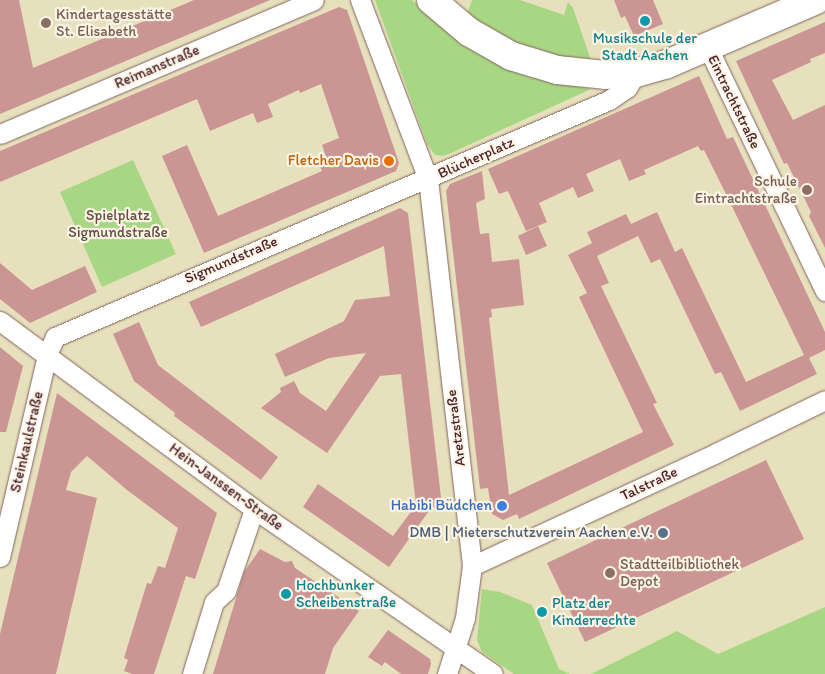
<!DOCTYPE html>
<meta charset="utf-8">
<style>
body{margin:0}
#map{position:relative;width:825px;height:674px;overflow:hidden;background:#e7e0bc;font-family:Itim,sans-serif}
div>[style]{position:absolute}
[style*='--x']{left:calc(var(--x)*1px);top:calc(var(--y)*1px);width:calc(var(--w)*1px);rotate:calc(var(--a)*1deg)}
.green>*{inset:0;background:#a8d784}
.building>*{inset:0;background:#cb9594}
.roads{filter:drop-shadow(0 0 1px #81635e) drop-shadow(0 0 1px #81635e)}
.street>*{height:19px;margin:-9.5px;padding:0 9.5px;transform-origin:9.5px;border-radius:9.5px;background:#fff}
.primary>*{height:28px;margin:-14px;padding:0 14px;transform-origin:14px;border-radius:14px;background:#fff}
.dots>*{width:14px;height:14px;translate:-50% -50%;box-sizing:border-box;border:2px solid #fcf5e5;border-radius:50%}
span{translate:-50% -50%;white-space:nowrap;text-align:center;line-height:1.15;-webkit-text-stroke:4.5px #fcf5e5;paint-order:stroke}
.education-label{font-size:15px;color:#785e54}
.left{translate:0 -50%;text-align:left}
.right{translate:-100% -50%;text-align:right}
.culture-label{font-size:15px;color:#0d838f}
.street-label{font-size:15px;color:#4a1f2b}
.food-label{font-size:15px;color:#c56008}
.park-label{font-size:15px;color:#624d41}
.shop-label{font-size:15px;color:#366cbe}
.service-label{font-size:15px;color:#4e5e75}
</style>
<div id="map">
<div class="green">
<i style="clip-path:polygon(375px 0,412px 0,460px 42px,493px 62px,528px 77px,591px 89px,449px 154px,442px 156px,435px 155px,427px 144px)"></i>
<i style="clip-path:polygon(472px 0,520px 0,564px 15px,568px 2px,573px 8px,592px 63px,521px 52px,467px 14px)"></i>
<i style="clip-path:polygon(133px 160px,176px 254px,102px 287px,60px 192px)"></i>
<i style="clip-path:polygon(482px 589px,500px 592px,532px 605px,559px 669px,570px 674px,514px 674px,482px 652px,477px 640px)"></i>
<i style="clip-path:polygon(825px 607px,825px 674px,591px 674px,677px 631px,718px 654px)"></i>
</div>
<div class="building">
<i style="clip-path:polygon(0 0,19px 0,33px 68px,194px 0,270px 0,0 114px)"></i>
<i style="clip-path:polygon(614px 0,653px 0,663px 24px,634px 36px,625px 16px,621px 18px)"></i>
<i style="clip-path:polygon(339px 7px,347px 10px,399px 163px,396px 171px,204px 253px,162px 156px,187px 145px,218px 216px,322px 171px,320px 166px,328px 163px,322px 145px,339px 138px,321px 84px,300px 93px,299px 90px,268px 104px,273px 117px,257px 123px,253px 113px,210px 131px,197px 99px,0 182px,0 151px)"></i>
<i style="clip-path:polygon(825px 22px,825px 53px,810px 59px,811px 62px,772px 80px,793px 120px,825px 105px,825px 248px,809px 216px,811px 212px,787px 163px,784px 164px,736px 61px)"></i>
<i style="clip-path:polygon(699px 76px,727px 139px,733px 137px,825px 332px,825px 350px,809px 358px,817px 374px,740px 411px,721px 372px,715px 374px,660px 259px,651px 263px,638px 236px,597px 256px,609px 283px,601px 286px,657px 403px,653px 404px,674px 445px,519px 519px,517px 514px,503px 520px,492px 514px,488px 488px,480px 489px,446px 191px,450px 184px,482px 171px,485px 199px,476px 203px,480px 234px,489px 233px,492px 262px,519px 259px,524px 305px,491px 309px,492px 317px,489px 318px,509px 495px,643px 432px,579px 297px,587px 293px,568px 255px,592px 243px,587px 232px,626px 214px,631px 224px,657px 212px,675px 252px,682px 248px,746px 382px,804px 355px,725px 192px,704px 150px,701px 151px,698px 146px,644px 170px,646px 174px,629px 181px,620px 159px,586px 174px,594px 191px,578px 198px,573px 187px,539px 203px,547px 222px,526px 231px,508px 191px,499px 194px,488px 169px)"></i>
<i style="clip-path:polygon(400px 208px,408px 213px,442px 506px,431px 508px,389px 567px,303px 507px,318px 484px,393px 536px,416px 505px,401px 374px,380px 376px,327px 453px,261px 408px,281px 392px,280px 388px,294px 381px,300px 393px,326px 411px,366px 353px,329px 358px,285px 377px,275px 354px,344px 321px,355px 300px,390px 296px,384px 246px,201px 327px,189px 302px)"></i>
<i style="clip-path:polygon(538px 226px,547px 246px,526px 255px,518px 236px)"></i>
<i style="clip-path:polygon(0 263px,32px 290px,85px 266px,97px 292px,30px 323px,0 299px)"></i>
<i style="clip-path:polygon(139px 322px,158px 365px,278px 457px,261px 480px,174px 416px,175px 413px,134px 381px,113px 334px)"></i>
<i style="clip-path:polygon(0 347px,23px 366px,6px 432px,0 432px)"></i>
<i style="clip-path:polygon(57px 393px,217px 513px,195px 579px,186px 576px,154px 674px,132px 674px,124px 671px,128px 660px,124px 658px,147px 583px,151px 584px,158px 566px,165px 568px,178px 528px,127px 490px,87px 456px,71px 472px,66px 490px,97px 498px,56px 674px,0 674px,0 634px)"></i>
<i style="clip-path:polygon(766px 460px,804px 539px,585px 642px,547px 563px)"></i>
<i style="clip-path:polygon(260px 549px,285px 562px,292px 561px,295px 568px,359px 611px,333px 648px,325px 674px,213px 674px,244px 572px)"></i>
<i style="clip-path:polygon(388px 630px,430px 659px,431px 664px,428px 674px,401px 674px,385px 662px,382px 666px,368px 657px)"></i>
</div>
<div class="roads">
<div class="street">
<i style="--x:360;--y:0;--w:191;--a:69.2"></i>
<i style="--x:428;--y:179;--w:389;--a:83.5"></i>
<i style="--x:472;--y:566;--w:52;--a:97.7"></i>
<i style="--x:465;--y:618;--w:59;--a:107.8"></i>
<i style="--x:708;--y:48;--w:270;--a:64.3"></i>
<i style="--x:0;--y:134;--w:341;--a:-23.1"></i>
<i style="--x:0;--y:321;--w:316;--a:36.5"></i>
<i style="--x:254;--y:509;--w:290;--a:34.6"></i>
<i style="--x:0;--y:557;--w:207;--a:-76.9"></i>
<i style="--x:47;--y:355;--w:20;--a:-66"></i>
<i style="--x:55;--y:337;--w:603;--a:-23.16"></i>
<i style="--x:609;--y:100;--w:22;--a:-34"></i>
<i style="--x:627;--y:88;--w:17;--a:-59"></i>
<i style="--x:472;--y:566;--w:269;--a:-24.8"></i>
<i style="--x:716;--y:453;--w:121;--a:-25.9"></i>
<i style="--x:192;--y:674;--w:75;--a:-73"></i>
<i style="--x:214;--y:602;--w:16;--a:-43"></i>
<i style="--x:226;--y:591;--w:87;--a:-71.1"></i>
</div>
<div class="primary">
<i style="--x:431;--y:0;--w:50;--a:40.1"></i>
<i style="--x:469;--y:32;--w:48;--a:29.7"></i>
<i style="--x:511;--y:56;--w:48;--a:16.9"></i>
<i style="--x:557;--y:70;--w:48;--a:5.9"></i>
<i style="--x:605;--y:75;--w:31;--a:-4"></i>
<i style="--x:636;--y:73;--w:32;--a:-16"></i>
<i style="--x:667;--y:64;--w:162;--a:-23.2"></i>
</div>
</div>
<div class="dots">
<i style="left:645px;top:21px;background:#0f9aa8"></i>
<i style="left:46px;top:23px;background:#8d6e63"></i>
<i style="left:389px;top:161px;background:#e8710a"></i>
<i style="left:807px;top:190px;background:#8d6e63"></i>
<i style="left:502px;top:506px;background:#3f7fe0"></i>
<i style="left:663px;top:533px;background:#5c6f8a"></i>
<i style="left:610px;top:573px;background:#8d6e63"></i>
<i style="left:286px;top:594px;background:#0f9aa8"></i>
<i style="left:542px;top:612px;background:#0f9aa8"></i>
</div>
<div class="education-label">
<span class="left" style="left:56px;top:23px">Kindertagesstätte<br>St. Elisabeth</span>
<span class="right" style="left:797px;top:190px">Schule<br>Eintrachtstraße</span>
<span class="left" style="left:620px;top:573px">Stadtteilbibliothek<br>Depot</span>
</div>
<div class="culture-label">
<span style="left:645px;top:47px">Musikschule der<br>Stadt Aachen</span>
<span class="left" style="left:296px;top:594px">Hochbunker<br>Scheibenstraße</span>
<span class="left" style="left:552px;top:612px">Platz der<br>Kinderrechte</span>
</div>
<div class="street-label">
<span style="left:157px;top:67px;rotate:-23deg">Reimanstraße</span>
<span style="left:734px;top:102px;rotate:64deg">Eintrachtstraße</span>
<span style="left:476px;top:158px;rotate:-24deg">Blücherplatz</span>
<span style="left:231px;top:260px;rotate:-23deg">Sigmundstraße</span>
<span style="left:456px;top:428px;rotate:-97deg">Aretzstraße</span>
<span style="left:27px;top:442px;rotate:-77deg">Steinkaulstraße</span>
<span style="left:649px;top:484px;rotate:-25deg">Talstraße</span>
<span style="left:226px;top:487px;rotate:36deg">Hein-Janssen-Straße</span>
</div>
<div class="food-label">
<span class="right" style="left:379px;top:161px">Fletcher Davis</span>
</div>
<div class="park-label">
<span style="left:118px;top:224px">Spielplatz<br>Sigmundstraße</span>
</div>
<div class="shop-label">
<span class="right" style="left:492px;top:506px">Habibi Büdchen</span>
</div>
<div class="service-label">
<span class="right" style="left:653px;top:533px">DMB | Mieterschutzverein Aachen e.V.</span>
</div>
</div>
